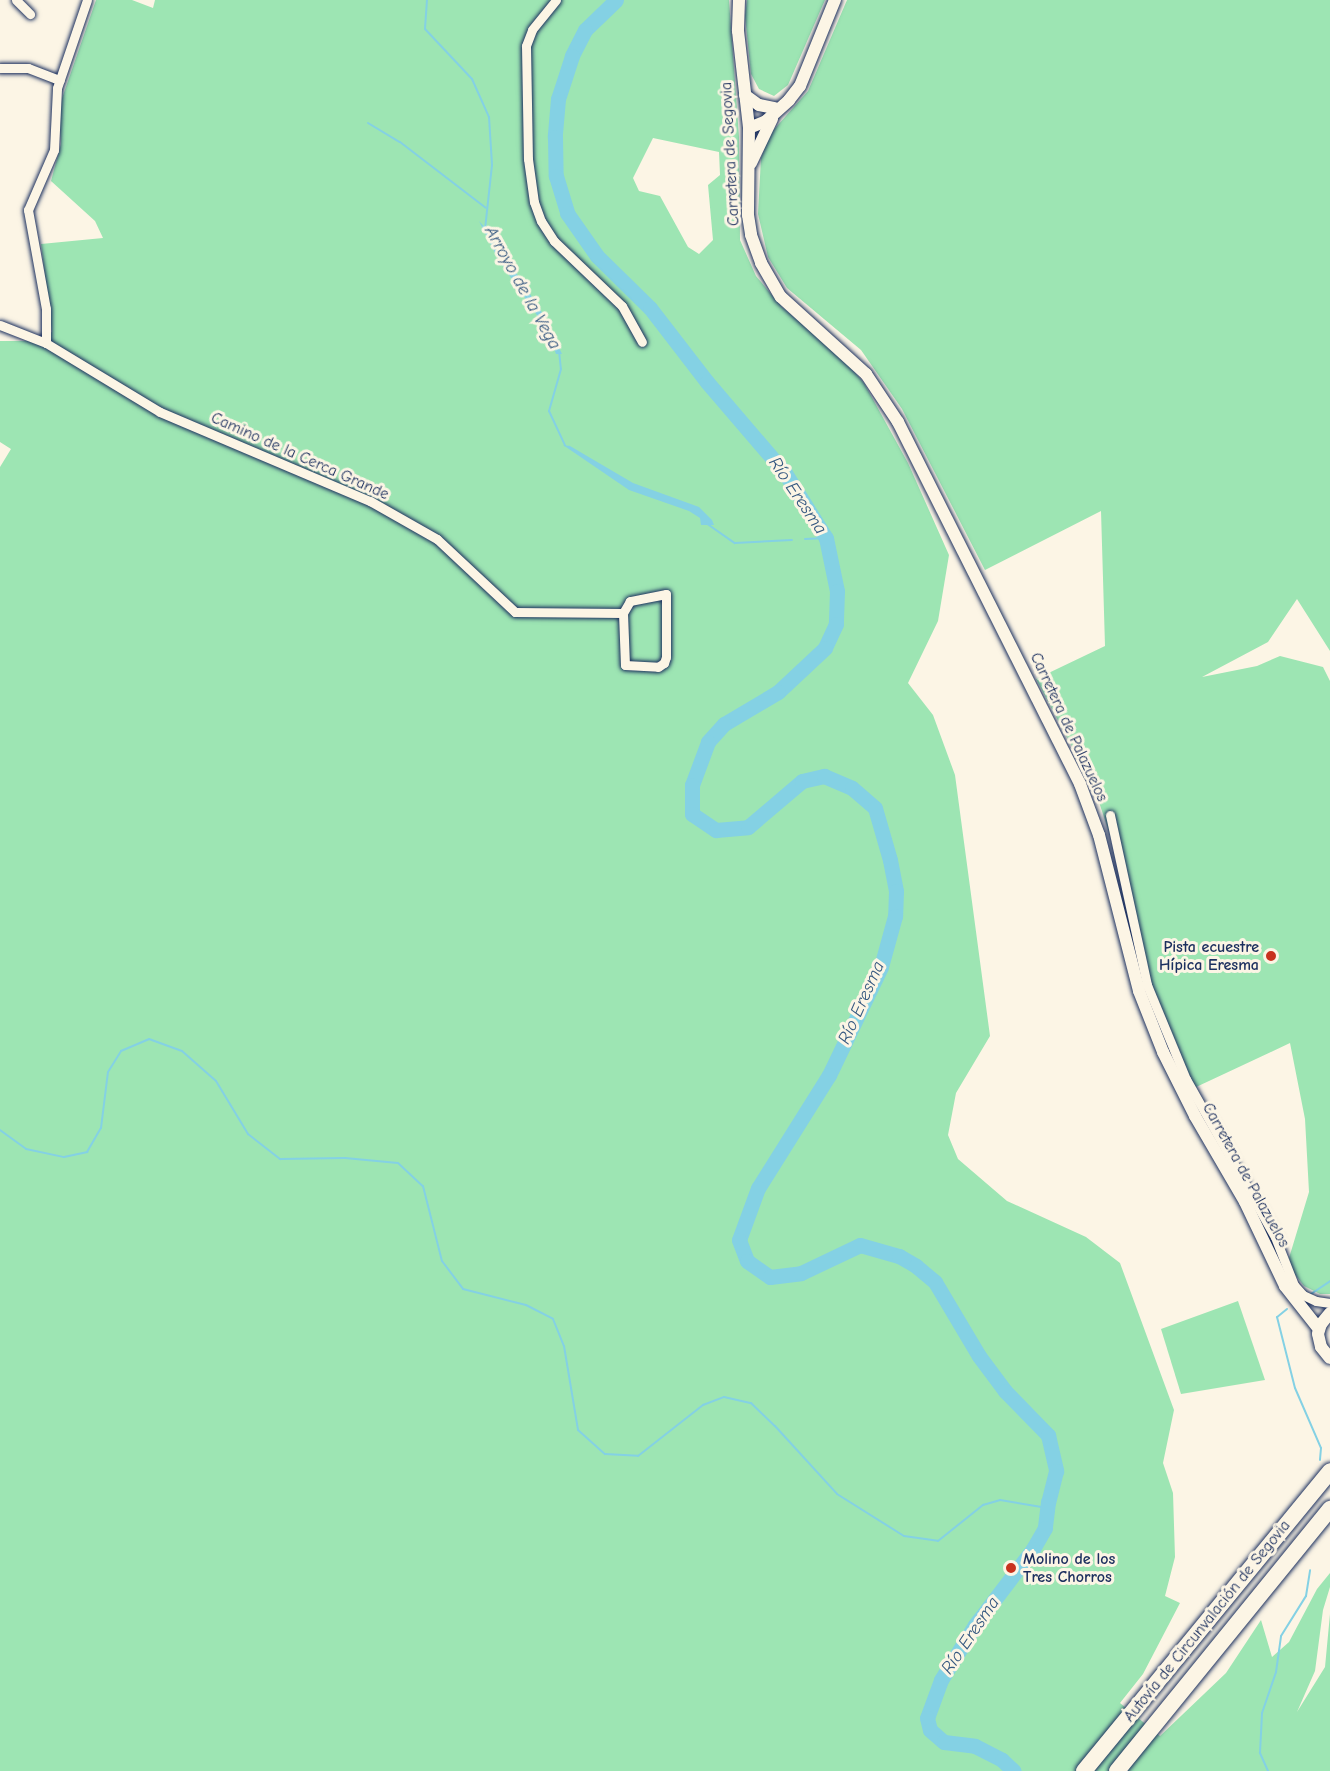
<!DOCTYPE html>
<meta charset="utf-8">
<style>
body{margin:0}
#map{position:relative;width:1330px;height:1771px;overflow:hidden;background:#fcf5e5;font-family:"Comic Neue",sans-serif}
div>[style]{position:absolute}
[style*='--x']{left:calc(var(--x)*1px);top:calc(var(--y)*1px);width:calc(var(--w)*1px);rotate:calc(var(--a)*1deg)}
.green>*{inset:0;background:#9de5b3}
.water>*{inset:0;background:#84d1e4}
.stream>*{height:2px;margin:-1px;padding:0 1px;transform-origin:1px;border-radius:1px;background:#84d1e4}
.river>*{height:15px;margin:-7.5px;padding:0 7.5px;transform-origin:7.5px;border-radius:7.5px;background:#84d1e4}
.roads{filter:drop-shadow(0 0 2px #1b2f5e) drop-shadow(0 0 2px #1b2f5e)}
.street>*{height:9px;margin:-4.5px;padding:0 4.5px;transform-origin:4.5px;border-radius:4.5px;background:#fcf5e5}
.secondary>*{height:12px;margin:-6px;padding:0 6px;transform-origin:6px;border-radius:6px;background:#fcf5e5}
.highway>*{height:16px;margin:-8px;padding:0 8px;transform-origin:8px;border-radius:8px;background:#fcf5e5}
.dots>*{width:16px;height:16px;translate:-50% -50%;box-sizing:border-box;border:3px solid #fcf5e5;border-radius:50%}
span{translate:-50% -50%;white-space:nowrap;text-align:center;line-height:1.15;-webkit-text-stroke:6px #fcf5e5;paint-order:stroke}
.street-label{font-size:16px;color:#1b2f5e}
.poi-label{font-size:16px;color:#1b2f5e;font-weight:700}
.right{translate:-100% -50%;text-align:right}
.left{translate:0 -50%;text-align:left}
.water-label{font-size:18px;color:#355880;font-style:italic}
</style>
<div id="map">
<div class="green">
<i style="clip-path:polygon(evenodd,96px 0,132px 0,153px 8px,155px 0,729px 0,739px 137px,740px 240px,756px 276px,782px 307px,841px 357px,864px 383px,908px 463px,949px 555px,938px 621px,908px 683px,933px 715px,955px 775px,990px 1036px,956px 1093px,948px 1135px,958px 1159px,1007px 1201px,1086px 1237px,1120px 1263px,1174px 1410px,1163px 1463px,1173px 1493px,1175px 1557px,1165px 1596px,1180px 1603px,1143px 1674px,1120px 1703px,1160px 1736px,1226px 1673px,1261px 1620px,1272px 1657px,1289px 1642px,1317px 1589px,1330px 1573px,1330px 1587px,1323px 1610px,1315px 1671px,1297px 1712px,1325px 1667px,1330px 1614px,1330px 1771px,0 1771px,0 467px,11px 449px,0 442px,0 341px,32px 341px,52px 332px,41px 244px,103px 238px,95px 221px,51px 181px,61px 144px,59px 107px,96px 0,653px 138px,719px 152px,720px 175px,708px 185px,713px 240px,699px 254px,688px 247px,660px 196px,639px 191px,633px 178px,653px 138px)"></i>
<i style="clip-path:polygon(747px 0,825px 0,788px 85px,774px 96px,759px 89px,751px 74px,745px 16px)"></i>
<i style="clip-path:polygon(847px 0,1330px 0,1330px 651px,1297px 599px,1268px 642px,1202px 677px,1257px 666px,1280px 656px,1323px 667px,1330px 681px,1330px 1294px,1320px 1294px,1304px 1286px,1293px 1272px,1289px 1258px,1309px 1192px,1305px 1119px,1290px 1043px,1194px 1088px,1156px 1011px,1124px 877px,1095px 790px,1036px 679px,1105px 646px,1101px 511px,985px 570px,902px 409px,861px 350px,787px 288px,768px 257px,758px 214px,761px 158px,770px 134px,808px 91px)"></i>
<i style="clip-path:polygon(1238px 1301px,1265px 1380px,1181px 1394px,1161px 1329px)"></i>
</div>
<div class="water">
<i style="clip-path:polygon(479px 221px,490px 233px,543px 314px,562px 354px,556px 354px,546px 328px,498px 259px)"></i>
<i style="clip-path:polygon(563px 445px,570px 446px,633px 483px,699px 507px,712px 520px,714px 525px,701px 525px,700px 518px,689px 511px,629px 490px)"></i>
</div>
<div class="stream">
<i style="--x:427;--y:0;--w:29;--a:94"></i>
<i style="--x:425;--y:29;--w:69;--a:46.8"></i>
<i style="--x:472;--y:79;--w:42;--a:65.9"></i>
<i style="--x:489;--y:117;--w:48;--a:86.4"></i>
<i style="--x:492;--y:165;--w:64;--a:96.2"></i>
<i style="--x:368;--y:123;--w:37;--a:31"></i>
<i style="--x:400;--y:142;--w:108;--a:37.5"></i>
<i style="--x:559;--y:351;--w:18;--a:84"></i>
<i style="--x:561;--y:369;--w:44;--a:105.9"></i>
<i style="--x:549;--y:411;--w:38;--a:65"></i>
<i style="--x:706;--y:523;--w:35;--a:35"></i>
<i style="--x:735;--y:543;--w:57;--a:-3"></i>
<i style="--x:805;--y:539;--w:21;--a:-3"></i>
<i style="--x:0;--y:1130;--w:32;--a:36"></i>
<i style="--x:26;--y:1149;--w:39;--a:12"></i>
<i style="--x:64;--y:1157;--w:24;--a:-12"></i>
<i style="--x:87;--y:1152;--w:28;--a:-60"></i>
<i style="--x:101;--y:1128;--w:56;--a:-82.9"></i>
<i style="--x:108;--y:1072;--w:25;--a:-58"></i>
<i style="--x:121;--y:1051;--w:30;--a:-23"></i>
<i style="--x:149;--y:1039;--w:35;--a:20"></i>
<i style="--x:182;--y:1051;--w:45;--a:41.4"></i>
<i style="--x:216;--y:1081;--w:62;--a:58.9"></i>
<i style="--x:248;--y:1134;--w:41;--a:38"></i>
<i style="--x:280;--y:1159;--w:65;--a:-0.9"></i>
<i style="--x:345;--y:1158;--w:53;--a:5.4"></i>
<i style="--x:398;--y:1163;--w:34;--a:43"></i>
<i style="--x:423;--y:1186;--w:77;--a:75.8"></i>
<i style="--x:442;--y:1261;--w:35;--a:53"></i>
<i style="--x:463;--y:1289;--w:65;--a:14.3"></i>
<i style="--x:526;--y:1305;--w:30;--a:27"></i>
<i style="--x:553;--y:1319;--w:29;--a:68"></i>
<i style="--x:564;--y:1346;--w:85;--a:80.5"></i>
<i style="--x:578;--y:1430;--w:36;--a:42"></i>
<i style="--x:605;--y:1454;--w:33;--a:3"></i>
<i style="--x:638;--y:1456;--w:83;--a:-38.1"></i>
<i style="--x:703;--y:1405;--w:22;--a:-21"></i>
<i style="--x:724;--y:1397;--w:28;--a:13"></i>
<i style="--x:751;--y:1403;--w:33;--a:44"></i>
<i style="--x:775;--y:1426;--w:92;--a:47.6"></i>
<i style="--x:837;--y:1494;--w:79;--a:32.1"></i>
<i style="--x:904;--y:1536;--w:34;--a:8"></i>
<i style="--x:938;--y:1541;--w:58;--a:-38.7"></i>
<i style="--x:983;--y:1505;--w:18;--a:-16"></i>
<i style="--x:1000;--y:1500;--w:48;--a:9.7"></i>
<i style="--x:1311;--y:1294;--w:23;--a:-34"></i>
<i style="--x:1287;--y:1309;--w:13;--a:141"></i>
<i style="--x:1277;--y:1317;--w:73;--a:75.8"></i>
<i style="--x:1295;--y:1388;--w:65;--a:66.6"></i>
<i style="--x:1321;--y:1448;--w:12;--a:95"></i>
<i style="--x:1268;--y:1771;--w:20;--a:-114"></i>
<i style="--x:1260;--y:1753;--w:40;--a:-87.1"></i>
<i style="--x:1262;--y:1713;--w:43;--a:-71.1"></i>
<i style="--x:1276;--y:1672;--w:36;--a:-82"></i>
<i style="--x:1281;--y:1636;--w:47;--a:-58"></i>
<i style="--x:1306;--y:1596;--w:26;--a:-81"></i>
</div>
<div class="river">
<i style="--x:616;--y:0;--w:43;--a:135.9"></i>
<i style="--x:585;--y:30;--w:29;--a:117"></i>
<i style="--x:572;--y:56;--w:45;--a:108"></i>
<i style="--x:558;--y:99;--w:38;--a:95"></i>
<i style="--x:555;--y:137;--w:39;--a:89"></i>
<i style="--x:556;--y:176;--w:39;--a:73"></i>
<i style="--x:567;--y:213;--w:52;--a:55.1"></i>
<i style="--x:597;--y:256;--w:74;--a:44.5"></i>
<i style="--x:650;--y:308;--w:93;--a:52.4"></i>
<i style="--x:707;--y:382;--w:120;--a:49.4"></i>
<i style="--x:785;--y:473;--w:77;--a:57.8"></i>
<i style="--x:826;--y:538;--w:54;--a:78.3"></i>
<i style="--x:837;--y:591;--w:33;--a:92"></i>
<i style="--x:836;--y:624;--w:26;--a:115"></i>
<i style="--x:825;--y:648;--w:64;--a:136.9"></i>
<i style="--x:778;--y:692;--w:63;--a:149.3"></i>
<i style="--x:724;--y:724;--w:24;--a:132"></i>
<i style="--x:708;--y:742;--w:46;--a:110.4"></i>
<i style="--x:692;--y:785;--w:29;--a:90"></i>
<i style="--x:692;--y:814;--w:29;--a:34"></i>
<i style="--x:716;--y:830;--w:32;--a:-5"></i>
<i style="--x:748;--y:827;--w:71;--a:-40.4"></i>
<i style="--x:802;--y:781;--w:23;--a:-13"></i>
<i style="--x:824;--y:776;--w:30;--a:23"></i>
<i style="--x:852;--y:788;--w:30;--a:41"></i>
<i style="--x:875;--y:808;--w:54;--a:73.9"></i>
<i style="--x:890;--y:860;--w:32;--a:79"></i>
<i style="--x:896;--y:891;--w:25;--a:92"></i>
<i style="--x:895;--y:916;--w:53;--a:105.4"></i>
<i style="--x:881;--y:967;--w:120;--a:115.7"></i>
<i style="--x:829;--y:1075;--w:133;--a:122.1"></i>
<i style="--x:758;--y:1188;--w:55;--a:110.1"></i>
<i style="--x:739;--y:1240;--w:22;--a:69"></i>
<i style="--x:747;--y:1261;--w:28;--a:35"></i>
<i style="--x:770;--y:1277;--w:31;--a:-7"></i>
<i style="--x:801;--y:1273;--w:65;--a:-25.4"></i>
<i style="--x:860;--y:1245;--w:41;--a:15.8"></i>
<i style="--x:899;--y:1256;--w:20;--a:30"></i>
<i style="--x:916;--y:1266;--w:25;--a:40"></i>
<i style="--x:935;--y:1282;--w:86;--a:59.3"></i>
<i style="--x:979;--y:1356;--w:44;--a:53.4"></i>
<i style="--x:1005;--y:1391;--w:62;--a:45.7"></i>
<i style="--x:1048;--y:1435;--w:37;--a:77"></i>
<i style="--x:1056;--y:1471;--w:32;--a:104"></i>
<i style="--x:1048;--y:1502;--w:26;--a:97"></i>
<i style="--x:1045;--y:1528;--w:24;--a:120"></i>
<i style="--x:1033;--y:1549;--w:96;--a:127.3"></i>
<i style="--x:975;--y:1625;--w:65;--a:121.7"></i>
<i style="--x:941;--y:1680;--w:40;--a:110.2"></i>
<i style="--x:927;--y:1718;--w:12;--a:76"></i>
<i style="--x:930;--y:1730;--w:18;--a:41"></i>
<i style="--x:944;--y:1742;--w:31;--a:7"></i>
<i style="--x:975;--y:1746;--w:30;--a:27"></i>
<i style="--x:1002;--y:1760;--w:16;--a:43"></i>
</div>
<div class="roads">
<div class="street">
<i style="--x:16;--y:0;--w:20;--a:45"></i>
<i style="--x:556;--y:0;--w:38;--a:129"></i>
<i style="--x:532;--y:30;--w:17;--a:111"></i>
<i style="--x:526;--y:46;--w:113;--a:89"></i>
<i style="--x:528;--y:159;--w:43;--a:82.1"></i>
<i style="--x:534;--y:202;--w:20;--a:70"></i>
<i style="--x:541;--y:221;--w:24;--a:57"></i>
<i style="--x:554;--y:241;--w:94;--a:43.7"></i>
<i style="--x:622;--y:306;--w:41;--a:60.9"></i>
<i style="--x:0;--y:68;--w:28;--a:0"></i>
<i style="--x:28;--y:68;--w:34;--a:21"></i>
<i style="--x:0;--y:325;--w:49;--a:21.4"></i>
<i style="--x:46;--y:343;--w:133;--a:31.2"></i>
<i style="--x:160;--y:412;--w:228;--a:23"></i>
<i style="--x:370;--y:501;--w:77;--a:29.6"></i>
<i style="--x:437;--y:539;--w:107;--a:43.1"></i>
<i style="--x:515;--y:612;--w:108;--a:0.5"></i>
<i style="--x:623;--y:613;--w:52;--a:87.8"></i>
<i style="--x:625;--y:665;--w:33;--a:3"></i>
<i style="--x:658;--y:667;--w:7;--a:-34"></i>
<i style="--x:664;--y:663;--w:6;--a:-72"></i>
<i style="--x:666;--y:657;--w:63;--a:-90"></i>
<i style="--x:666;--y:594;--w:37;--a:169"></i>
<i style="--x:630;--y:601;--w:14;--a:120"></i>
<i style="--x:46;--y:343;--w:34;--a:-90"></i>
<i style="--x:46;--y:309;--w:101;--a:-100.3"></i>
<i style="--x:28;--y:210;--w:65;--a:-66.6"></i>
<i style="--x:54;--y:150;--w:62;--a:-87.2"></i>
<i style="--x:57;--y:88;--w:93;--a:-71.2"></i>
<i style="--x:1110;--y:815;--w:174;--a:77.7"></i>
<i style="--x:1147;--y:985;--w:102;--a:67.5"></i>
<i style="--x:1186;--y:1079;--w:181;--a:60.6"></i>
<i style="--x:1275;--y:1237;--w:52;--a:68.4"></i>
<i style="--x:1294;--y:1285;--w:13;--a:48"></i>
<i style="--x:1303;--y:1295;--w:14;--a:25"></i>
<i style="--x:1316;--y:1301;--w:14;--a:8"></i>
</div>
<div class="secondary">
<i style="--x:739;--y:0;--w:31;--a:92"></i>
<i style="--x:738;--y:31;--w:98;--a:83.5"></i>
<i style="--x:749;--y:128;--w:87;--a:90.7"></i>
<i style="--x:748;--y:215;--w:20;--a:81"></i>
<i style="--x:751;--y:235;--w:30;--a:70"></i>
<i style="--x:761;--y:263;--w:39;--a:60"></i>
<i style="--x:781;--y:297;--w:115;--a:42.2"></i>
<i style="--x:866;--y:374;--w:58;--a:56.3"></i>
<i style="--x:898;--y:422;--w:405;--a:63.3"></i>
<i style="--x:1080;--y:784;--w:54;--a:69.6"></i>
<i style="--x:1099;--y:835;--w:161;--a:75.6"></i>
<i style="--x:1139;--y:991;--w:66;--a:68.5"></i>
<i style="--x:1163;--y:1052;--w:72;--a:63.4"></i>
<i style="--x:1195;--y:1116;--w:99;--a:59.8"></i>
<i style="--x:1245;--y:1202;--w:93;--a:64.5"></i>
<i style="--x:1285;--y:1286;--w:55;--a:51.7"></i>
<i style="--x:745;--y:95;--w:17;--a:36"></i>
<i style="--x:759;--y:105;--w:16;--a:11"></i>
<i style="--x:749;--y:128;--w:18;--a:-22"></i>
<i style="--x:766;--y:121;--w:31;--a:-42"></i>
<i style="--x:789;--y:100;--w:18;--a:-52"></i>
<i style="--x:800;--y:86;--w:93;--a:-67.9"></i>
<i style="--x:751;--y:163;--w:49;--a:-64.5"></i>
<i style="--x:1330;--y:1313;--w:14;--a:129"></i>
<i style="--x:1321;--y:1324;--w:10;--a:107"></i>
<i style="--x:1318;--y:1334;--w:13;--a:77"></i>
<i style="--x:1321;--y:1347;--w:14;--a:51"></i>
</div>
<div class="highway">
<i style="--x:1084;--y:1771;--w:388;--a:-50.6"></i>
<i style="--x:1117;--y:1771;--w:338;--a:-50.9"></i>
</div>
</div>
<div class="dots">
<i style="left:1271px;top:956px;background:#c8321e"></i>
<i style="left:1011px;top:1568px;background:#c8321e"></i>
</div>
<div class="street-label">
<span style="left:730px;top:154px;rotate:-93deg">Carretera de Segovia</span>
<span style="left:300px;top:456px;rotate:24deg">Camino de la Cerca Grande</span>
<span style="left:1069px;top:727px;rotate:65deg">Carretera de Palazuelos</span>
<span style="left:1246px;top:1175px;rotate:61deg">Carretera de Palazuelos</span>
<span style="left:1207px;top:1621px;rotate:-51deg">Autovía de Circunvalación de Segovia</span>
</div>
<div class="poi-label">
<span class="right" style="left:1259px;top:956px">Pista ecuestre<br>Hípica Eresma</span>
<span class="left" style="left:1023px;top:1568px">Molino de los<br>Tres Chorros</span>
</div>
<div class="water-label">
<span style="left:522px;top:288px;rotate:61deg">Arroyo de la Vega</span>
<span style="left:797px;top:496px;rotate:56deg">Río Eresma</span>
<span style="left:862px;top:1003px;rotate:-66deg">Río Eresma</span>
<span style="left:971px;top:1636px;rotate:-56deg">Río Eresma</span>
</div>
</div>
